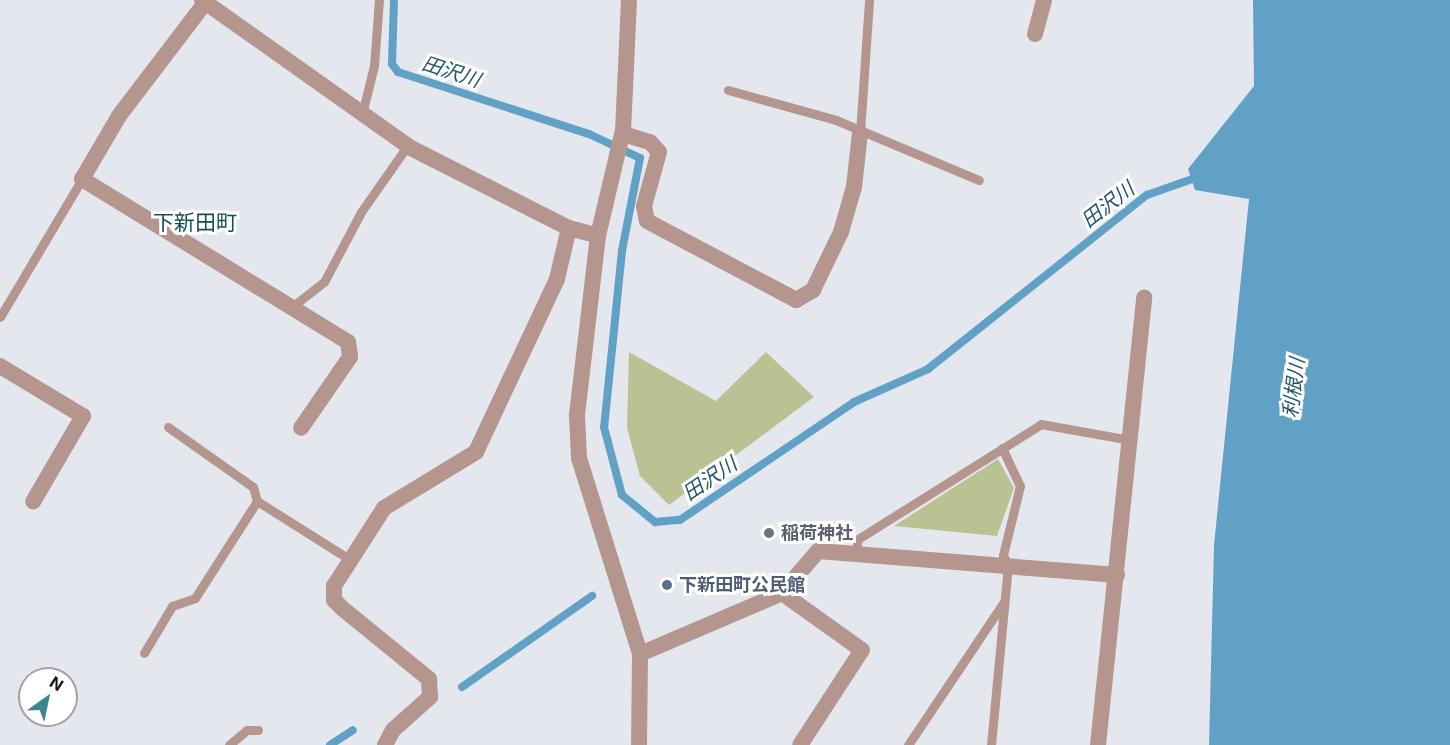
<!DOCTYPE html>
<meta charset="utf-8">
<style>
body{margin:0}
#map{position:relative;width:1450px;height:745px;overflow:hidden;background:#e5e7ef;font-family:Inter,"Noto Sans JP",sans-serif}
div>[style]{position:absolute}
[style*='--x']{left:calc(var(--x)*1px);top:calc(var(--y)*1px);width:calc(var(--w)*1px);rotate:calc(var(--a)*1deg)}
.green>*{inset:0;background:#bac293}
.water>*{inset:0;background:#61a1c5}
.stream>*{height:8px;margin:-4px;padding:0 4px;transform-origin:4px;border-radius:4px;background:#61a1c5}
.service>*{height:9px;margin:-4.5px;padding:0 4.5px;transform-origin:4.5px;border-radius:4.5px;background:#b4968e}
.minor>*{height:16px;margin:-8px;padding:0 8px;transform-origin:8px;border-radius:8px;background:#b4968e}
.dots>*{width:16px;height:16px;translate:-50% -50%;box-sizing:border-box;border:3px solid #fff;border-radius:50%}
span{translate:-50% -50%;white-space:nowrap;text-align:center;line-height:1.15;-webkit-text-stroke:6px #fff;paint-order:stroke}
.worship-label{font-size:18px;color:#5b616d;font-weight:700}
.left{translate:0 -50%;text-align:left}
.service-label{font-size:18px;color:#4e5e75;font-weight:700}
.water-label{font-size:20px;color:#22546f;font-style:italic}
.quarter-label{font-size:21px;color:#125052}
.north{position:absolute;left:18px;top:667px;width:60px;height:60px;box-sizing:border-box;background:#fff;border:2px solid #a2a2a3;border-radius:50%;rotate:33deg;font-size:16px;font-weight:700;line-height:24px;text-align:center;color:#161619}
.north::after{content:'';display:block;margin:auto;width:21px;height:27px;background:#3d8688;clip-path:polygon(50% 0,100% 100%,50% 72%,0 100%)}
</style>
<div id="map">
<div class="green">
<i style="clip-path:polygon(629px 352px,716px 401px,766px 352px,814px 397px,669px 505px,640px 476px,627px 428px)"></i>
<i style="clip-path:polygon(998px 459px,1014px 488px,997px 536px,894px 526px)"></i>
</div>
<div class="water">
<i style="clip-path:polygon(1253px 0,1450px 0,1450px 745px,1209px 745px,1214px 545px,1249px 199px,1195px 190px,1188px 169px,1254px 86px)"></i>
</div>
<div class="stream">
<i style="--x:394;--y:0;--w:64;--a:91.8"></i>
<i style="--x:392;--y:64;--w:10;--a:53"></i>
<i style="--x:398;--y:72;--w:201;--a:18"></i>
<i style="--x:589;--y:134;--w:56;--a:25.2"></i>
<i style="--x:640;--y:158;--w:95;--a:101"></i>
<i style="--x:622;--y:251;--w:177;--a:95.8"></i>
<i style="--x:604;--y:427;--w:70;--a:75.2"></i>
<i style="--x:622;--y:495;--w:43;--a:39.3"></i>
<i style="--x:655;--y:522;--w:25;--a:-5"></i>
<i style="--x:680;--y:520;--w:210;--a:-34.1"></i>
<i style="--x:854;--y:402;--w:81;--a:-24"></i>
<i style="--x:928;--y:369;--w:280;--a:-38.5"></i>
<i style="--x:1147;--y:195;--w:54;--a:-19.4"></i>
<i style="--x:462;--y:687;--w:159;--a:-35"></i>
<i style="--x:330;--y:745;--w:27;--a:-33"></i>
</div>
<div class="service">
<i style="--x:728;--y:90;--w:112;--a:15.5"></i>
<i style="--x:836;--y:120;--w:155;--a:22.8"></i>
<i style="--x:362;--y:114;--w:49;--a:-76"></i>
<i style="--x:374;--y:66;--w:66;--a:-85.7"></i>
<i style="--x:860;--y:133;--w:133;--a:-86.1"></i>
<i style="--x:293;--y:306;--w:39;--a:-38"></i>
<i style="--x:324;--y:282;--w:79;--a:-62.1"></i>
<i style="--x:361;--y:212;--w:82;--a:-55"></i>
<i style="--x:0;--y:317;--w:161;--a:-59.3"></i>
<i style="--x:168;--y:427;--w:104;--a:35.2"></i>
<i style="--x:253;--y:487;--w:15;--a:74"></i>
<i style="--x:257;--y:501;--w:109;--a:32.2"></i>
<i style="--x:855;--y:554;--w:15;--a:-79"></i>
<i style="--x:858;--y:539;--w:216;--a:-32.1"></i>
<i style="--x:1041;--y:424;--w:90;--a:10.2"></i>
<i style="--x:144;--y:653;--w:55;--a:-59.2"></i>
<i style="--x:172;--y:606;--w:24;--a:-19"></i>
<i style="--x:195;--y:598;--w:115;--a:-57.4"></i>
<i style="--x:229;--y:745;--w:23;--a:-40"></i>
<i style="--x:247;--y:730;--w:11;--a:0"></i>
<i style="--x:908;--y:745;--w:171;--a:-56.2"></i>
<i style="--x:991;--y:745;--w:181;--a:-84.6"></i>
<i style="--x:1008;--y:565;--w:11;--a:-117"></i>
<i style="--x:1003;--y:555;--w:71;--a:-76.2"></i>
<i style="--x:1020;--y:486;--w:42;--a:-115.3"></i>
</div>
<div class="minor">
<i style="--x:202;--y:0;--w:256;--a:35.3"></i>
<i style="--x:411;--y:148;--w:177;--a:26.9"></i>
<i style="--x:569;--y:228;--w:30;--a:15"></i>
<i style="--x:629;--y:0;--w:130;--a:92.6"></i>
<i style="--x:623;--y:130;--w:109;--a:103.3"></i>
<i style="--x:598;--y:236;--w:181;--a:96.7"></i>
<i style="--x:577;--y:416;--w:42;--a:87.3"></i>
<i style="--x:579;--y:458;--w:205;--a:72.7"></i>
<i style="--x:640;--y:654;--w:91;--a:90.6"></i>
<i style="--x:205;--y:3;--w:142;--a:127.3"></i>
<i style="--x:119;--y:116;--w:73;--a:120.4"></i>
<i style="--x:82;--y:179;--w:312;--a:31.5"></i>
<i style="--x:348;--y:342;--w:15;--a:82"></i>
<i style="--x:350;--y:357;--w:86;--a:124.6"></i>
<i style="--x:1035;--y:34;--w:35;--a:-75"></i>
<i style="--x:623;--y:134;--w:28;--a:17"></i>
<i style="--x:650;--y:142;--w:13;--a:48"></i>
<i style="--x:659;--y:152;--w:56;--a:105.5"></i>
<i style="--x:644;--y:206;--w:15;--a:79"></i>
<i style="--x:647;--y:221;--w:169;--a:27.9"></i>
<i style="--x:796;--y:300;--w:20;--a:-30"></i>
<i style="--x:813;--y:290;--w:64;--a:-64.2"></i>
<i style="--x:841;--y:232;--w:47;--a:-73.9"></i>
<i style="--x:854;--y:187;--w:54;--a:-83.7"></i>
<i style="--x:0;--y:366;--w:97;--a:31.1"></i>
<i style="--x:83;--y:416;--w:99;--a:120.2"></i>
<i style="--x:782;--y:593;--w:98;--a:35.5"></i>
<i style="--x:862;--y:650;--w:113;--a:123.1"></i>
<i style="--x:640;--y:654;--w:155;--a:-23.2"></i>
<i style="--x:782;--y:593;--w:55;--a:-49.4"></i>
<i style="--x:818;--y:551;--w:300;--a:4.6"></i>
<i style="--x:385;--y:745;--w:17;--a:-62"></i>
<i style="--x:393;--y:730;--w:50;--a:-41.7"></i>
<i style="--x:430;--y:697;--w:18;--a:-93"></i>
<i style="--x:429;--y:679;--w:112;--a:-140.8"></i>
<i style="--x:342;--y:608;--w:11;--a:-135"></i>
<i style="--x:334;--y:600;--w:14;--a:-90"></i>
<i style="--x:334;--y:586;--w:93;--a:-57.3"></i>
<i style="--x:384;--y:508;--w:108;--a:-31.3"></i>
<i style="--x:476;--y:452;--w:191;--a:-64.9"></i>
<i style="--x:557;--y:279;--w:52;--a:-76.8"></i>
<i style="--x:1098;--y:745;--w:450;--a:-84.1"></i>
</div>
<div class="dots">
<i style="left:769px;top:533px;background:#6b7280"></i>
<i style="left:667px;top:585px;background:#5c6f8a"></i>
</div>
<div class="worship-label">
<span class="left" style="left:781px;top:533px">稲荷神社</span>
</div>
<div class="service-label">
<span class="left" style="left:679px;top:585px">下新田町公民館</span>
</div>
<div class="water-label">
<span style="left:451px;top:72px;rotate:18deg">田沢川</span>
<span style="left:1108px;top:205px;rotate:-38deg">田沢川</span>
<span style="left:1294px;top:388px;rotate:-83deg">利根川</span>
<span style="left:710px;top:479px;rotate:-34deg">田沢川</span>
</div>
<div class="quarter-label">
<span style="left:195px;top:223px">下新田町</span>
</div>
<div class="north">N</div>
</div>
